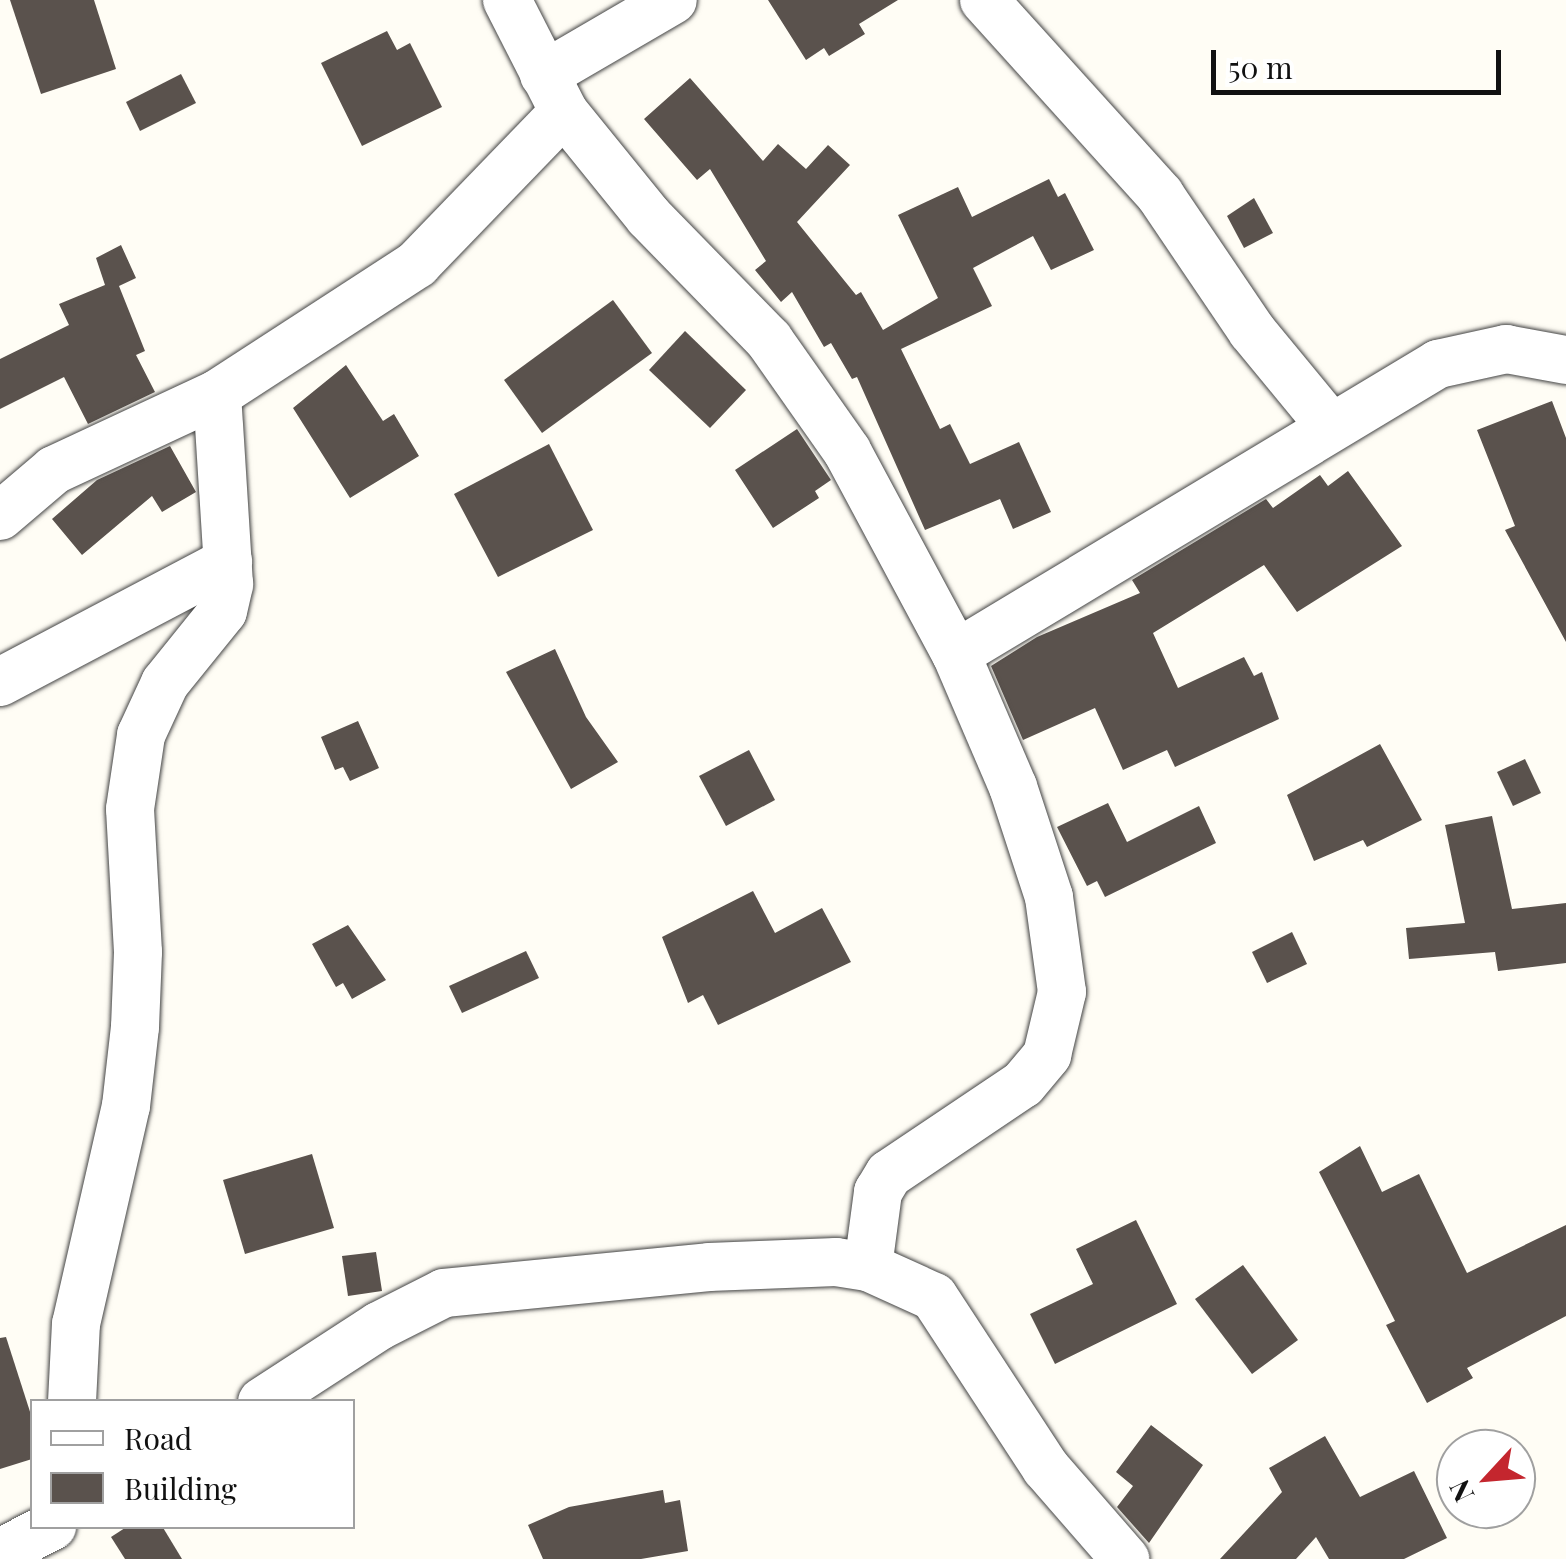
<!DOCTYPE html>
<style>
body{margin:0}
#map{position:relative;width:1566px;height:1559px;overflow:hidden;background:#fffdf5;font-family:"Playfair Display",serif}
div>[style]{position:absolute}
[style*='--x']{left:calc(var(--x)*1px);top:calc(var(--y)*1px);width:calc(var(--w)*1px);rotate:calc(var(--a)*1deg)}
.building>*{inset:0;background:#5a524d}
.roads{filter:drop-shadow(0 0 2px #444) drop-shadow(0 0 2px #444)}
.minor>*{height:48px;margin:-24px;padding:0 24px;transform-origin:24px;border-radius:24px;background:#fff}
span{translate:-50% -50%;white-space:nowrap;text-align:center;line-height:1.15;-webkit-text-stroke:10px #fff;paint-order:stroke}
.legend{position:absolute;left:30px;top:1399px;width:325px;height:130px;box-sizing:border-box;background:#fff;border:2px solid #a0a0a0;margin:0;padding:12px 18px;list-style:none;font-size:30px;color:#111}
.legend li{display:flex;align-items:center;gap:20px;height:50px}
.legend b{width:50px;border:2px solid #a0a0a0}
.north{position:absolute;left:1436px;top:1429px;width:100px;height:100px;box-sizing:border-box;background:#fff;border:2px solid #a0a0a0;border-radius:50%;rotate:244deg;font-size:28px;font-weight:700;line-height:40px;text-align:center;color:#111}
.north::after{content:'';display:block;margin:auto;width:35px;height:45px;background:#c4262e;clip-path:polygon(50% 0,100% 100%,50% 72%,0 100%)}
.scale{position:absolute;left:1211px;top:50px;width:290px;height:45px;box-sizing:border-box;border:5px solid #111;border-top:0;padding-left:12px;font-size:30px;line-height:35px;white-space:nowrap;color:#111;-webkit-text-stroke:8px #fff;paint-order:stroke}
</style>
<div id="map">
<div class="building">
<i style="clip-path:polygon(10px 0,94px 0,116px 69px,41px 94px)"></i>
<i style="clip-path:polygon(768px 0,898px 0,859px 24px,865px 34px,829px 56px,824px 48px,806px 60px)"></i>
<i style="clip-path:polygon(387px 31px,397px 50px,410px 43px,442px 107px,362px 146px,321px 63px)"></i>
<i style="clip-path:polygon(181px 74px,196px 103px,140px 131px,126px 102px)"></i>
<i style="clip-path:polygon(690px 78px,763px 161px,778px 144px,806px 169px,828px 145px,850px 165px,797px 222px,856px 295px,861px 292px,883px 330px,938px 298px,898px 215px,958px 187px,972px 217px,1049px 179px,1058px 197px,1065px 193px,1094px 250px,1051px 270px,1033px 236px,973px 268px,992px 306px,901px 349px,940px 429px,950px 424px,970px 464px,1019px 442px,1051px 512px,1013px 529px,1000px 499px,925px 530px,857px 377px,852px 379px,831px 343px,824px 347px,792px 292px,781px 302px,755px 270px,766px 261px,710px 169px,697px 180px,644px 119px)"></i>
<i style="clip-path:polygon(1254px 198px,1273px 233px,1244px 248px,1227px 216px)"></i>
<i style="clip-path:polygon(121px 245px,136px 278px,119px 286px,145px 351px,136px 355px,155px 392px,88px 424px,64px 377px,0 409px,0 359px,69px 325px,59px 304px,105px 285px,96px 258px)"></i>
<i style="clip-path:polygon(613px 300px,652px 353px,542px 433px,504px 380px)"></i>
<i style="clip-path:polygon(685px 331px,746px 390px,710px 428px,649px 370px)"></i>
<i style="clip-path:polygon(346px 365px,383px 421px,394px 414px,419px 456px,350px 498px,293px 408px)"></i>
<i style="clip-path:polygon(1552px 401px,1566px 438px,1566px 642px,1505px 530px,1515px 526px,1477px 430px)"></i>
<i style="clip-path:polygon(797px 429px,831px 480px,815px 491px,819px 498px,773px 528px,735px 470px)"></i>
<i style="clip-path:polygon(549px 444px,593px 530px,498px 577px,454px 494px)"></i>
<i style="clip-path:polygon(170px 446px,196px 492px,162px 512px,152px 496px,82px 555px,52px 519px,97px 480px)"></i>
<i style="clip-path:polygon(1348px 471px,1402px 546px,1297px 612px,1264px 565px,1153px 633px,1178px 688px,1244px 657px,1254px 676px,1262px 672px,1279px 719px,1175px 767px,1167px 750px,1123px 770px,1095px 708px,1023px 740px,991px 666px,1037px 637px,1140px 593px,1132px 580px,1266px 499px,1273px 508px,1320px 475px,1328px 486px)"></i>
<i style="clip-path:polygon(555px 649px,586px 717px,618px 762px,571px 789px,506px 672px)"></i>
<i style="clip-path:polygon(358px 721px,379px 768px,350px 781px,343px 767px,335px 770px,321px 737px)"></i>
<i style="clip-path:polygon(1380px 744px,1422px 820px,1367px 847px,1363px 840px,1314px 861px,1287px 795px)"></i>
<i style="clip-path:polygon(749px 750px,775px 800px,726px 826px,699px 776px)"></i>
<i style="clip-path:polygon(1525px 759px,1541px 793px,1513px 806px,1497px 772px)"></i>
<i style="clip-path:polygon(1108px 803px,1127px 842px,1199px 806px,1216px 843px,1105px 897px,1097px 881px,1087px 886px,1057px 827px)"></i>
<i style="clip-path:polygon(1492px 816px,1512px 909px,1566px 903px,1566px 963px,1498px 971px,1495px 952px,1409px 959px,1406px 928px,1465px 923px,1445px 825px)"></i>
<i style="clip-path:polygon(753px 891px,775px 933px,822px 908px,851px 962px,718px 1025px,703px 995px,688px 1003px,662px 937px)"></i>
<i style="clip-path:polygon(348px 925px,386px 980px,352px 999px,343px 983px,336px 987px,312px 944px)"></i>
<i style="clip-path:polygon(1292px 932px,1307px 964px,1267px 983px,1252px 952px)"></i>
<i style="clip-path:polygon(526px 951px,539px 978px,462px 1013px,449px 986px)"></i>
<i style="clip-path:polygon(1360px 1146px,1382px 1192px,1419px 1174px,1467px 1273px,1566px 1225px,1566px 1316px,1467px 1368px,1473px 1378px,1427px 1403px,1386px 1325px,1395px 1321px,1319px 1172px)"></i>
<i style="clip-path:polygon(312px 1154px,334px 1228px,245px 1254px,223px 1180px)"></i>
<i style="clip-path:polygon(1136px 1220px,1177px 1304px,1055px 1364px,1030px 1314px,1093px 1284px,1076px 1249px)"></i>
<i style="clip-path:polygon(376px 1252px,382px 1291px,348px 1296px,342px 1256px)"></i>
<i style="clip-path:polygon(1243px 1265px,1298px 1340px,1252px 1374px,1195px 1299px)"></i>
<i style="clip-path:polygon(6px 1337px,32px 1418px,32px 1459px,0 1469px,0 1338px)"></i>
<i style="clip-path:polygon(1151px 1425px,1203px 1465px,1149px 1543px,1117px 1507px,1133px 1486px,1116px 1472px)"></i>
<i style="clip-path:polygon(1325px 1436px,1360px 1497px,1414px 1471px,1447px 1538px,1404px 1559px,1329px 1559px,1316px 1537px,1296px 1559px,1220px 1559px,1282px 1492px,1269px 1468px)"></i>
<i style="clip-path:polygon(663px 1490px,665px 1503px,680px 1500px,688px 1551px,641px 1559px,543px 1559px,528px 1525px,569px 1507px)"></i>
<i style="clip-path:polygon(128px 1526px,162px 1526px,182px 1559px,125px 1559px,111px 1537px)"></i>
</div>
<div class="roads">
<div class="minor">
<i style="--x:507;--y:0;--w:126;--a:63"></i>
<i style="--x:564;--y:112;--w:135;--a:51"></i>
<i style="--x:649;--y:217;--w:172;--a:45.7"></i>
<i style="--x:769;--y:340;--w:136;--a:54.9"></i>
<i style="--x:847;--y:451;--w:230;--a:61.8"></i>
<i style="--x:956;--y:654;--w:563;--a:-31.03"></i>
<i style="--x:1438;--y:364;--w:70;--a:-12.4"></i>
<i style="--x:1506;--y:349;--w:61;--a:10.4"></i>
<i style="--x:984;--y:0;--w:263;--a:47.9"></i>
<i style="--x:1160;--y:195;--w:164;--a:55.9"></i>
<i style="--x:1252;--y:331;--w:124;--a:50.5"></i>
<i style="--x:544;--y:75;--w:149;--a:-30.2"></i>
<i style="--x:0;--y:516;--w:71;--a:-40.4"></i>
<i style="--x:54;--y:470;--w:180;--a:-25"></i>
<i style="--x:217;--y:394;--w:239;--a:-33"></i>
<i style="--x:417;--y:264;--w:211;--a:-46"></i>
<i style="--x:0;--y:682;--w:258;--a:-27.8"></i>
<i style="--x:868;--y:1267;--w:76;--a:-82.4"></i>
<i style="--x:878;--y:1192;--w:21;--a:-59"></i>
<i style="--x:889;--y:1174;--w:161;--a:-33.9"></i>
<i style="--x:1023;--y:1084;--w:38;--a:-50"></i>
<i style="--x:1047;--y:1055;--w:65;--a:-76.6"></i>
<i style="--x:1062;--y:992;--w:96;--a:-97.8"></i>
<i style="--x:1049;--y:897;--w:116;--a:-108.1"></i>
<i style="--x:1013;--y:787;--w:145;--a:-113.2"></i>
<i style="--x:72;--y:1402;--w:78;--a:-87.1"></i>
<i style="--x:76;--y:1324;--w:224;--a:-77.1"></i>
<i style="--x:126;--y:1106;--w:80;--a:-83.5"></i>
<i style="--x:135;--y:1027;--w:75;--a:-87.7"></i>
<i style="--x:138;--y:952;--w:143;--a:-93.2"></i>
<i style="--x:130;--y:809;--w:75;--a:-81.5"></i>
<i style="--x:141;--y:735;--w:57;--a:-65.2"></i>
<i style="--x:165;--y:683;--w:92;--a:-51.1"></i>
<i style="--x:223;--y:611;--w:28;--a:-77"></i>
<i style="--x:229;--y:584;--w:190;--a:-93.6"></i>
<i style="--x:262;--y:1402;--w:140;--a:-33"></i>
<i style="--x:379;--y:1326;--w:73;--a:-26.9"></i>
<i style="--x:444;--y:1293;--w:266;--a:-5.6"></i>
<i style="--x:709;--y:1267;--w:127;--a:-2.3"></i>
<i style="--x:836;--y:1262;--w:32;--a:9"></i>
<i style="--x:868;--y:1267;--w:72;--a:24.4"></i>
<i style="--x:934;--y:1297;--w:204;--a:56.8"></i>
<i style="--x:1046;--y:1468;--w:121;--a:49"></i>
<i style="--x:0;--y:1553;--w:59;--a:-27.4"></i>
</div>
</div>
<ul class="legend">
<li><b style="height:12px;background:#fff"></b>Road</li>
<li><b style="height:28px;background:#5a524d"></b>Building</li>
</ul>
<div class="north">N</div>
<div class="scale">50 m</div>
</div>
